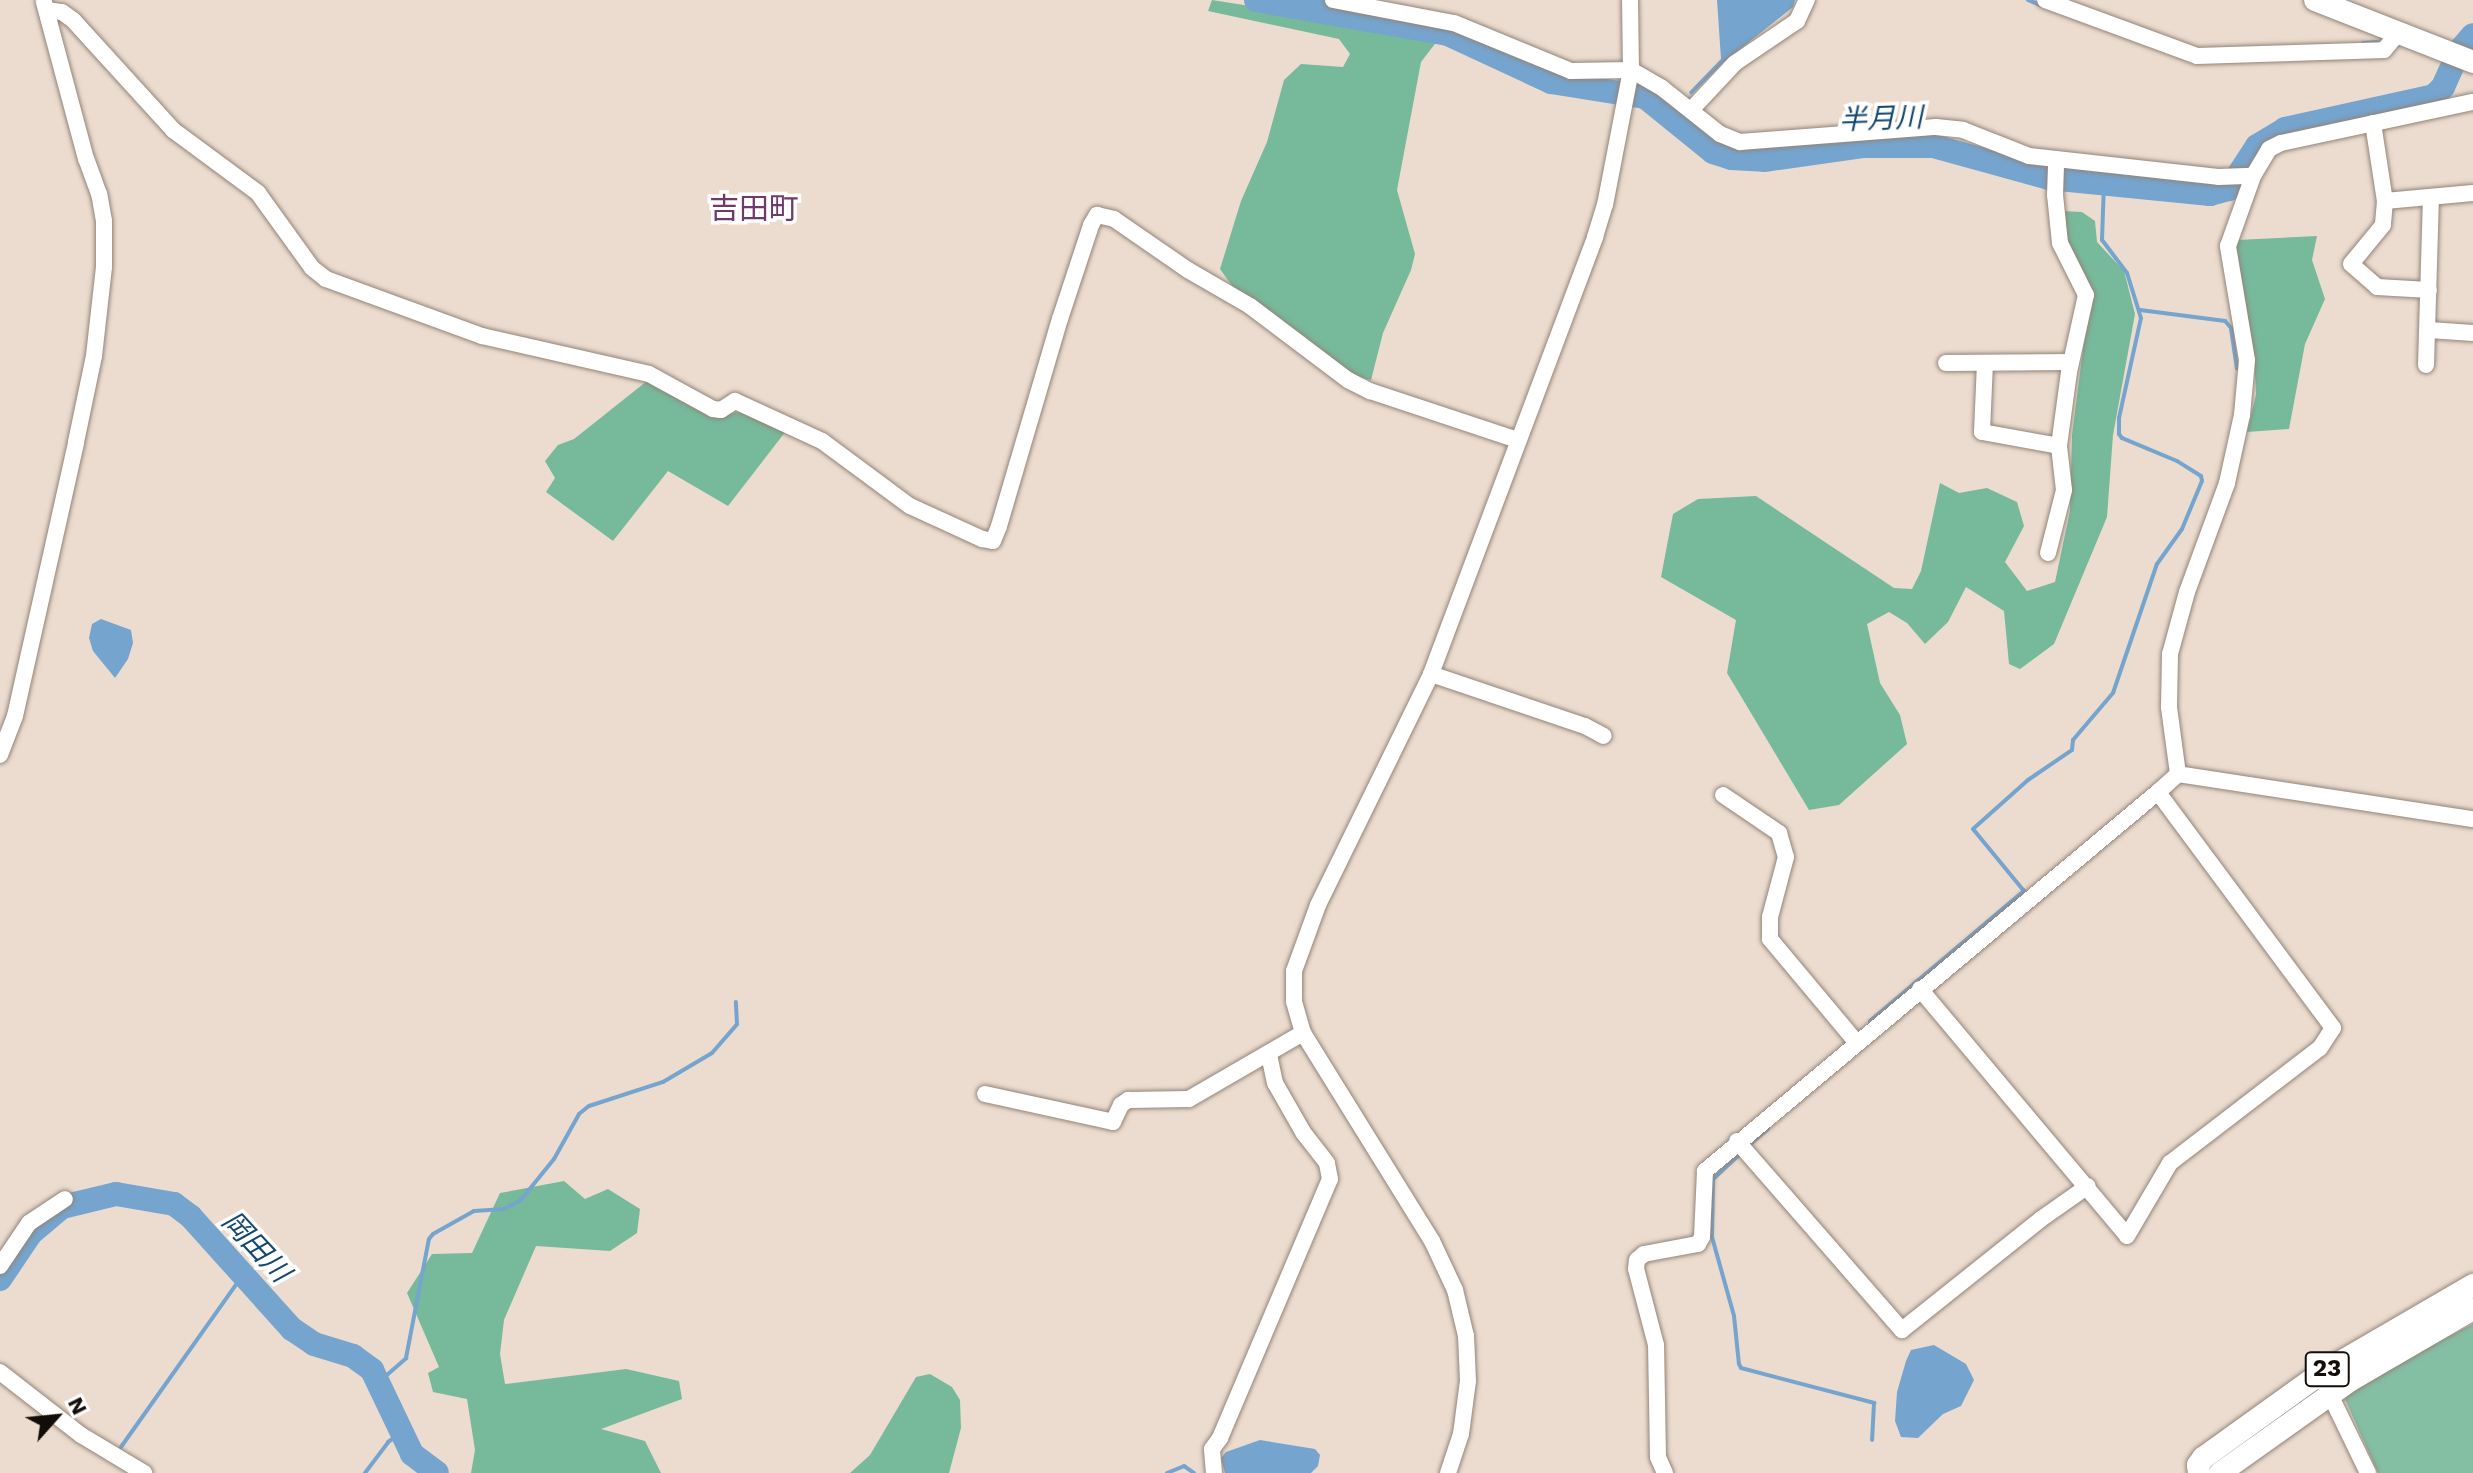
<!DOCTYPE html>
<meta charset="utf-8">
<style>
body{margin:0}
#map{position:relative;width:2473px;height:1473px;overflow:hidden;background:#ecdccf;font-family:"Work Sans","Noto Sans JP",sans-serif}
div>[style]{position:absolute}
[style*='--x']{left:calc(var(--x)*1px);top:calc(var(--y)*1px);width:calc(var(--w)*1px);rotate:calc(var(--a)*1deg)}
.green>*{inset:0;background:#84bea3}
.forest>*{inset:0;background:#77b99b}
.water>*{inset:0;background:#75a4ce}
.stream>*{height:4px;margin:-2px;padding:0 2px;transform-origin:2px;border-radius:2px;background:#75a4ce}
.river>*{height:24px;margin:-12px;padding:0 12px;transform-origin:12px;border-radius:12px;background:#75a4ce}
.roads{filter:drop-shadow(0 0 2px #928478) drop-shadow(0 0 2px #928478)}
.minor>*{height:16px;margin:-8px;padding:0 8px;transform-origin:8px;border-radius:8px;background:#fff}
.major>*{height:22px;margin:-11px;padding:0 11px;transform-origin:11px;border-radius:11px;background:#fff}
span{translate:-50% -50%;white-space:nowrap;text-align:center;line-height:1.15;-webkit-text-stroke:7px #fff;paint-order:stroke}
.shield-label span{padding:2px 6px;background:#fff;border:2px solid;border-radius:6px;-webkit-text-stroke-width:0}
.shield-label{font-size:24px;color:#120d08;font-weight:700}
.water-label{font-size:28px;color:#124770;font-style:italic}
.quarter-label{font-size:30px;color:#6f3a6a}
.north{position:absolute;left:16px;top:1377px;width:80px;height:80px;-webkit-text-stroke:6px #fff;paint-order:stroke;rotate:63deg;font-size:22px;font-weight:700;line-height:32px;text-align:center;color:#120d08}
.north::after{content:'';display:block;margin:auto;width:28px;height:36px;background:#120d08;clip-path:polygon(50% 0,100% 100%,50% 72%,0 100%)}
</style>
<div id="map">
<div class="green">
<i style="clip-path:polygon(2473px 1324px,2473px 1473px,2378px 1473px,2345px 1399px,2357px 1384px)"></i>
</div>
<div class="forest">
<i style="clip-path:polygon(1212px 0,1441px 36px,1421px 62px,1397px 190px,1415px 254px,1411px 270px,1383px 333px,1371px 380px,1353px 376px,1235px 290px,1220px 269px,1241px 201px,1267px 142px,1284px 80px,1301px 64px,1343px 67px,1350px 54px,1339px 39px,1208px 11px)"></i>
<i style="clip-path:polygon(2062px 211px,2082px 212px,2095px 221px,2097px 242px,2124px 271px,2135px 314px,2113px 435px,2107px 517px,2054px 644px,2020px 669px,2009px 664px,2004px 611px,1966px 587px,1948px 622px,1925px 644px,1907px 623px,1889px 612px,1867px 624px,1880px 683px,1900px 715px,1907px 744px,1839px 805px,1809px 810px,1727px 673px,1736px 620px,1661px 577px,1673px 514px,1698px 499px,1756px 496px,1894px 588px,1912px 589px,1921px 571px,1940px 483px,1959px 493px,1987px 488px,2017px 502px,2024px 526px,2005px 562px,2027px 591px,2055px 582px,2070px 511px,2072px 435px,2090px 295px,2067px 241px)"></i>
<i style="clip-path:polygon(2317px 236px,2312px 260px,2325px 299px,2305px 344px,2289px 429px,2247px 432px,2256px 394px,2254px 354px,2234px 260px,2237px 240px)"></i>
<i style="clip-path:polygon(647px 381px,712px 416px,747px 411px,786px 431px,728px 506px,668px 471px,613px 541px,546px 492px,555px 478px,545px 461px,558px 445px,574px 439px)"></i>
<i style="clip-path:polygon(564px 1181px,585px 1199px,608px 1189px,640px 1209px,637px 1233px,610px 1251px,536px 1246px,504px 1320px,500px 1354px,505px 1384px,626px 1369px,679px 1381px,682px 1399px,601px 1429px,645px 1441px,661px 1473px,471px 1473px,475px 1450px,467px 1399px,433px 1392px,428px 1373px,439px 1367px,407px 1293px,432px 1254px,472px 1253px,500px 1193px)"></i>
<i style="clip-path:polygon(930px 1374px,952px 1387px,960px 1400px,961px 1428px,949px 1473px,850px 1473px,870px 1455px,916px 1377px)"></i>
</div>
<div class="water">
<i style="clip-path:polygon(1717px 0,1795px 0,1793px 7px,1724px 62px,1691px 95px,1689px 92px,1721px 59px)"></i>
<i style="clip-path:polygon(101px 619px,131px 630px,133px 643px,128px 659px,115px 678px,93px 651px,89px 638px,92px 624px)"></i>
<i style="clip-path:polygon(1934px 1345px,1966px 1364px,1974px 1380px,1961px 1406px,1943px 1414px,1918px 1438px,1901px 1437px,1895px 1421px,1897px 1392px,1906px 1361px,1911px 1350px)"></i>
<i style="clip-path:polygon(1260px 1440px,1315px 1449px,1320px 1455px,1318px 1466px,1311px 1473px,1225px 1473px,1221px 1458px,1226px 1452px)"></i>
</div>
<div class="stream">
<i style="--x:2028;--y:0;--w:13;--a:23"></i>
<i style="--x:2363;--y:43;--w:14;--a:-4"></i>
<i style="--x:2140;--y:310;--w:86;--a:7.4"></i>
<i style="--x:2225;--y:321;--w:9;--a:49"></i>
<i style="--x:2231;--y:328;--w:41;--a:81.7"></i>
<i style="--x:1871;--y:1026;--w:5;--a:-101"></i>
<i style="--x:1870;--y:1021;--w:202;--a:-40.2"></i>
<i style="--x:2024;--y:891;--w:80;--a:-129.4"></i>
<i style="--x:1973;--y:829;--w:74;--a:-41.7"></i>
<i style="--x:2028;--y:780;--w:53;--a:-34.3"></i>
<i style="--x:2072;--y:750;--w:10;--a:-84"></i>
<i style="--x:2073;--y:740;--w:62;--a:-49.6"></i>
<i style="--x:2113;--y:693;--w:136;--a:-71.2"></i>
<i style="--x:2157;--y:564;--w:43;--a:-54.5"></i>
<i style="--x:2182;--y:529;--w:52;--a:-67.4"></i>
<i style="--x:2202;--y:481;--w:5;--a:-101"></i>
<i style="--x:2201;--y:476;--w:28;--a:-148"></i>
<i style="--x:2177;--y:461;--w:60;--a:-157.3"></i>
<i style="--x:2122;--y:438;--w:5;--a:-127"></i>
<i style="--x:2119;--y:434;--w:16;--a:-90"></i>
<i style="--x:2119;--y:418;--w:102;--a:-77.6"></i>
<i style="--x:2141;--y:318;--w:47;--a:-107.3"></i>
<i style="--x:2127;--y:273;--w:41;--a:-127.1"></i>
<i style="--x:2102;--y:240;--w:58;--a:-88"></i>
<i style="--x:1747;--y:1147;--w:28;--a:-41"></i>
<i style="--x:1741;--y:1153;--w:38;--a:137"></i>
<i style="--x:1713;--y:1179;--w:58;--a:91"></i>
<i style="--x:1712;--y:1237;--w:82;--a:74.4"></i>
<i style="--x:1734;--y:1316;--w:48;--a:84.1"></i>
<i style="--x:1739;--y:1364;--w:4;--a:63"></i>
<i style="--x:1741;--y:1368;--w:138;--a:14.7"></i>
<i style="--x:1874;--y:1403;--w:37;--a:93"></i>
<i style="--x:380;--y:1381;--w:35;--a:-41"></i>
<i style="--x:406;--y:1358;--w:121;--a:-79.1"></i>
<i style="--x:429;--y:1239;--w:6;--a:-51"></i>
<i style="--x:433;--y:1234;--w:47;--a:-29.3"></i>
<i style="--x:474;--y:1211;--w:30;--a:-4"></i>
<i style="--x:504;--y:1209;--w:18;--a:-27"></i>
<i style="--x:520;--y:1201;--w:54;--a:-51"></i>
<i style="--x:554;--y:1159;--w:51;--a:-60.9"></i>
<i style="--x:579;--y:1114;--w:13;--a:-39"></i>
<i style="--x:589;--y:1106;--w:78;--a:-18"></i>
<i style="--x:663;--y:1082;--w:57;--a:-30.6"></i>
<i style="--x:712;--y:1053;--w:38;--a:-49"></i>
<i style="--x:737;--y:1024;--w:22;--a:-93"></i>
<i style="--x:121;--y:1447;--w:211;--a:-54.7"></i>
<i style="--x:365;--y:1473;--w:39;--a:-53"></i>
<i style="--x:388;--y:1442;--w:16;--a:-35"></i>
<i style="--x:1167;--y:1473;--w:18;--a:-22"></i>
<i style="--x:1184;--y:1466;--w:12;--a:35"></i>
</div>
<div class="river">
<i style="--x:1256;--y:0;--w:195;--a:10"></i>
<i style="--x:1448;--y:34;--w:114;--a:25"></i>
<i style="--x:1551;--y:82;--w:95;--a:9.1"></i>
<i style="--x:1645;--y:97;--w:87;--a:39"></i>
<i style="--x:1713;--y:152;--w:19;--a:18"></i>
<i style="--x:1731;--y:158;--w:33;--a:3"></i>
<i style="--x:1764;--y:160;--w:101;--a:-8"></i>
<i style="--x:1864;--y:146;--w:69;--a:0"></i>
<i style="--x:1933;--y:146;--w:120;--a:15.4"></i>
<i style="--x:2049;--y:178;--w:162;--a:5.7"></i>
<i style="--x:2210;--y:194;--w:20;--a:-15"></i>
<i style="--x:2229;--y:189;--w:51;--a:-56.9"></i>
<i style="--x:2257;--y:146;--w:33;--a:-31"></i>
<i style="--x:2285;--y:129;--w:153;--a:-12.5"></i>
<i style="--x:2434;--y:96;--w:13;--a:-45"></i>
<i style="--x:2443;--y:87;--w:39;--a:-66"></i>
<i style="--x:2459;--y:51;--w:21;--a:-49"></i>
<i style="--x:0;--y:1279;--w:55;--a:-56"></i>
<i style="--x:31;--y:1233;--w:40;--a:-40"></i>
<i style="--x:62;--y:1207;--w:56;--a:-13.5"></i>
<i style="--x:116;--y:1194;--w:59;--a:9.8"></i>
<i style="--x:174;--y:1204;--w:21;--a:37"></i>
<i style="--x:191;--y:1217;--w:151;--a:48"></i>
<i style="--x:292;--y:1329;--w:27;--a:34"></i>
<i style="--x:314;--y:1344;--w:41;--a:17.1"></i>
<i style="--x:353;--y:1356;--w:24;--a:36"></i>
<i style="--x:372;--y:1370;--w:93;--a:64.5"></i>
<i style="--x:412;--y:1454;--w:31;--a:37"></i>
</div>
<div class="roads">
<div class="minor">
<i style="--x:1333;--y:0;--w:123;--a:10.8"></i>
<i style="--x:1454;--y:23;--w:126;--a:22.3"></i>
<i style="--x:1571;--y:71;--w:60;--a:-1"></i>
<i style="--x:1631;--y:70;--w:36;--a:30"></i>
<i style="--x:1662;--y:88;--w:74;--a:38.4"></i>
<i style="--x:1720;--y:134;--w:22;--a:22"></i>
<i style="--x:1740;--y:142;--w:197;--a:-4.4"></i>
<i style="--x:1936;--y:127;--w:27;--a:6"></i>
<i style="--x:1963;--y:130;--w:71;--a:21.5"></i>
<i style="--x:2029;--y:156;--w:190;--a:6.3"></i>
<i style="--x:2218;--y:177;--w:35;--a:-2"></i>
<i style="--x:2045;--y:0;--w:162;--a:20.2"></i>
<i style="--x:2197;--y:56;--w:187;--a:-1.8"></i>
<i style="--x:2384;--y:50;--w:23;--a:-50"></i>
<i style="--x:47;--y:10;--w:15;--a:8"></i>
<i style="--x:62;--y:12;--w:14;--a:36"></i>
<i style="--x:73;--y:20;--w:149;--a:47.7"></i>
<i style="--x:173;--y:130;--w:106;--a:36.5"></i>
<i style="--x:258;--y:193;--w:92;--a:54.2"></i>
<i style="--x:312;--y:268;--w:18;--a:38"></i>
<i style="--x:326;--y:279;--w:166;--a:20.1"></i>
<i style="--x:482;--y:336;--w:171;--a:12.8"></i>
<i style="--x:649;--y:374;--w:73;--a:28.7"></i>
<i style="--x:713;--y:409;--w:8;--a:7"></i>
<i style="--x:721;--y:410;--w:17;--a:-33"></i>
<i style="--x:735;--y:401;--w:96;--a:24.7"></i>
<i style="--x:822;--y:441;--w:109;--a:36.5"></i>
<i style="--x:910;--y:506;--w:79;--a:24.6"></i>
<i style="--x:982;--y:539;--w:11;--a:10"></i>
<i style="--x:993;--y:541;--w:16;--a:-68"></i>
<i style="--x:999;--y:526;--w:216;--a:-73.6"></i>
<i style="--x:1060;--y:319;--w:99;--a:-71.7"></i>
<i style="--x:1091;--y:225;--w:12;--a:-59"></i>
<i style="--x:1097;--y:215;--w:17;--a:13"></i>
<i style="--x:1114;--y:219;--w:90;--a:34.6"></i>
<i style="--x:1188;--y:270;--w:72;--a:30.1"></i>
<i style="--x:1250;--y:306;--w:123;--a:37.1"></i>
<i style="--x:1348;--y:380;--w:25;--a:27"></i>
<i style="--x:1370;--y:391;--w:155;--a:18.4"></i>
<i style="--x:1691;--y:110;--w:64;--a:-46.9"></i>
<i style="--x:1735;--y:63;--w:75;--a:-34.1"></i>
<i style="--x:1797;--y:21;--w:23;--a:-65"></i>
<i style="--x:2373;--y:123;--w:79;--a:81.3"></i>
<i style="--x:2385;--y:201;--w:88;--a:-5.2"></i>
<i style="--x:2385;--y:201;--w:24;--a:95"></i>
<i style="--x:2383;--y:225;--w:50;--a:129.4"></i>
<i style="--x:2351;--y:264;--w:35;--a:41"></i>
<i style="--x:2377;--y:287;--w:52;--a:3.3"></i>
<i style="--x:2429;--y:330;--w:44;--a:3.9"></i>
<i style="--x:1946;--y:363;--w:125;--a:-0.5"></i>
<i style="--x:1985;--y:363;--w:69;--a:92.5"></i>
<i style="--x:1982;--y:432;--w:78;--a:10.3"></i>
<i style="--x:2426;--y:365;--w:168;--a:-88.3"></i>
<i style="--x:2048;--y:553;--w:65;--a:-75.7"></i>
<i style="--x:2064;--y:490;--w:44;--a:-96.5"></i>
<i style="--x:2059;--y:446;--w:75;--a:-82.3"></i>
<i style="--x:2069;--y:372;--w:79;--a:-77.6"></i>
<i style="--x:2086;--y:295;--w:58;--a:-116.6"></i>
<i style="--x:2060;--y:243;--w:48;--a:-95.9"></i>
<i style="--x:2055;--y:195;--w:36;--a:-88"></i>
<i style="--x:1431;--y:674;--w:163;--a:18.7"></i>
<i style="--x:1585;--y:726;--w:21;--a:28"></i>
<i style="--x:0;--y:755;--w:42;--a:-69"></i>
<i style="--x:15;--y:716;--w:281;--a:-77.4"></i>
<i style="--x:76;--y:442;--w:88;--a:-78.2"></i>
<i style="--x:94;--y:356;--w:90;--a:-83.6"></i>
<i style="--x:104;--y:267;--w:46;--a:-90"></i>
<i style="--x:104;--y:221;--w:27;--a:-100"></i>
<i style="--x:99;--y:194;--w:37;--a:-110"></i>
<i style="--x:86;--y:159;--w:163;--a:-105"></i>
<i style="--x:2178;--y:774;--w:68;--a:-97.7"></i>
<i style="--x:2169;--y:707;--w:53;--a:-88.9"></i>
<i style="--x:2170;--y:654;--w:64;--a:-74.7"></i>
<i style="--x:2187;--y:592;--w:116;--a:-69.8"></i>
<i style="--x:2227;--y:483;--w:70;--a:-77.6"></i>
<i style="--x:2242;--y:415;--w:55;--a:-84.8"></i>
<i style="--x:2247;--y:360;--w:116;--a:-99.5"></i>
<i style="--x:2228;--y:246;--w:74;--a:-70.3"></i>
<i style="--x:2253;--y:176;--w:31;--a:-59"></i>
<i style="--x:2269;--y:149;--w:13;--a:-27"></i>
<i style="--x:2281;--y:143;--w:196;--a:-12.1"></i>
<i style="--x:2178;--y:774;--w:298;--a:8.7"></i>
<i style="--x:1723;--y:795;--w:68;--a:34.2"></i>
<i style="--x:1779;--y:833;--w:25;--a:74"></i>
<i style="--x:1786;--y:857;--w:62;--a:104.9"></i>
<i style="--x:1770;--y:917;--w:22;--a:90"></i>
<i style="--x:1770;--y:939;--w:134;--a:50.1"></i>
<i style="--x:1920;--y:989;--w:322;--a:50"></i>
<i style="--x:2127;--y:1236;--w:85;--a:-59.5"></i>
<i style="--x:2170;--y:1163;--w:189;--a:-37.5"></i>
<i style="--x:2320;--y:1048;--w:24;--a:-57"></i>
<i style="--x:2333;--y:1028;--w:294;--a:-126.6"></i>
<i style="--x:2158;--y:792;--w:27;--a:-42"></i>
<i style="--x:985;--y:1094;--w:131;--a:12.3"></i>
<i style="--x:1113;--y:1122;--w:19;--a:-65"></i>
<i style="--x:1121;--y:1105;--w:9;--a:-36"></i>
<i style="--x:1128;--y:1100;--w:61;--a:-0.9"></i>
<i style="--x:1189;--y:1099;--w:132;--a:-30.1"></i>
<i style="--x:1737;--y:1141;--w:251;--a:48.9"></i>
<i style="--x:1902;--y:1330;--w:178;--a:-38.6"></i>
<i style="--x:2041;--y:1219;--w:57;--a:-35.1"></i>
<i style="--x:0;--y:1266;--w:52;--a:-56"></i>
<i style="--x:29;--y:1223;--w:43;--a:-33.7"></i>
<i style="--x:0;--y:1372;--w:103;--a:37.9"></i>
<i style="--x:81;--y:1435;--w:74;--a:31.1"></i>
<i style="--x:2320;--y:1374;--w:110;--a:64.1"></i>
<i style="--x:1214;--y:1473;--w:24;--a:-95"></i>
<i style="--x:1212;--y:1449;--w:14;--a:-54"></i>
<i style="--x:1220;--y:1438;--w:281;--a:-67"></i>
<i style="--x:1330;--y:1179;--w:16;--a:-101"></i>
<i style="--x:1327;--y:1163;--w:39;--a:-128"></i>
<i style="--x:1303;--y:1132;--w:56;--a:-119.7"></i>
<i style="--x:1275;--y:1083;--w:29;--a:-102"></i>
<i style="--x:1448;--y:1473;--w:41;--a:-71.6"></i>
<i style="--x:1461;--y:1434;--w:53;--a:-82.5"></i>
<i style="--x:1468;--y:1381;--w:45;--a:-92.5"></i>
<i style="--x:1466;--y:1336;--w:47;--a:-103.4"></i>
<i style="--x:1455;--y:1290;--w:54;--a:-115.1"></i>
<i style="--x:1432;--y:1241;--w:245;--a:-121.8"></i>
<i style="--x:1303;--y:1033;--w:32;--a:-106"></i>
<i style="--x:1294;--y:1002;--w:31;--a:-90"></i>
<i style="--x:1294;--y:971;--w:70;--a:-70"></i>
<i style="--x:1318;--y:905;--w:257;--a:-63.9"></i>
<i style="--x:1431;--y:674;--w:467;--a:-69.4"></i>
<i style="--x:1595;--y:237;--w:34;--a:-73"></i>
<i style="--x:1605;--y:205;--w:137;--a:-79.1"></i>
<i style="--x:1631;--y:70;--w:70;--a:-90.8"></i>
<i style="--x:1665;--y:1473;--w:17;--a:-114"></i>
<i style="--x:1658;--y:1457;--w:112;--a:-91"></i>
<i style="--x:1656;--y:1345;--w:79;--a:-104.7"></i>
<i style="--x:1636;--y:1269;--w:9;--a:-84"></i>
<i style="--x:1637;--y:1260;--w:9;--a:-41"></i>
<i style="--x:1644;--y:1254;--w:55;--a:-10.5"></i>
<i style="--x:1698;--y:1244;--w:8;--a:-60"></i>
<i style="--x:1702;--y:1237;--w:66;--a:-87.4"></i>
<i style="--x:1705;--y:1171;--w:591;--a:-39.92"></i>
</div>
<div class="major">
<i style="--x:2315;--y:0;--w:170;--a:21.4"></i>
<i style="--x:2199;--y:1473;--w:8;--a:-97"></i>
<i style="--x:2198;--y:1465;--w:9;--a:-54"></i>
<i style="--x:2203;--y:1458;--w:144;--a:-35.7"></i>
<i style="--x:2320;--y:1374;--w:177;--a:-30.2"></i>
<i style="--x:2220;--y:1473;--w:161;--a:-35.4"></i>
<i style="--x:2351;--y:1380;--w:141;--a:-30.2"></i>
</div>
</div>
<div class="shield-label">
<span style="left:2327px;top:1369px">23</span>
</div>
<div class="water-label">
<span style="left:1881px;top:119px;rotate:-2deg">半月川</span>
<span style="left:256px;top:1247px;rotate:47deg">岡田川</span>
</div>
<div class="quarter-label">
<span style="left:754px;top:209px">吉田町</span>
</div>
<div class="north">N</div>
</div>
